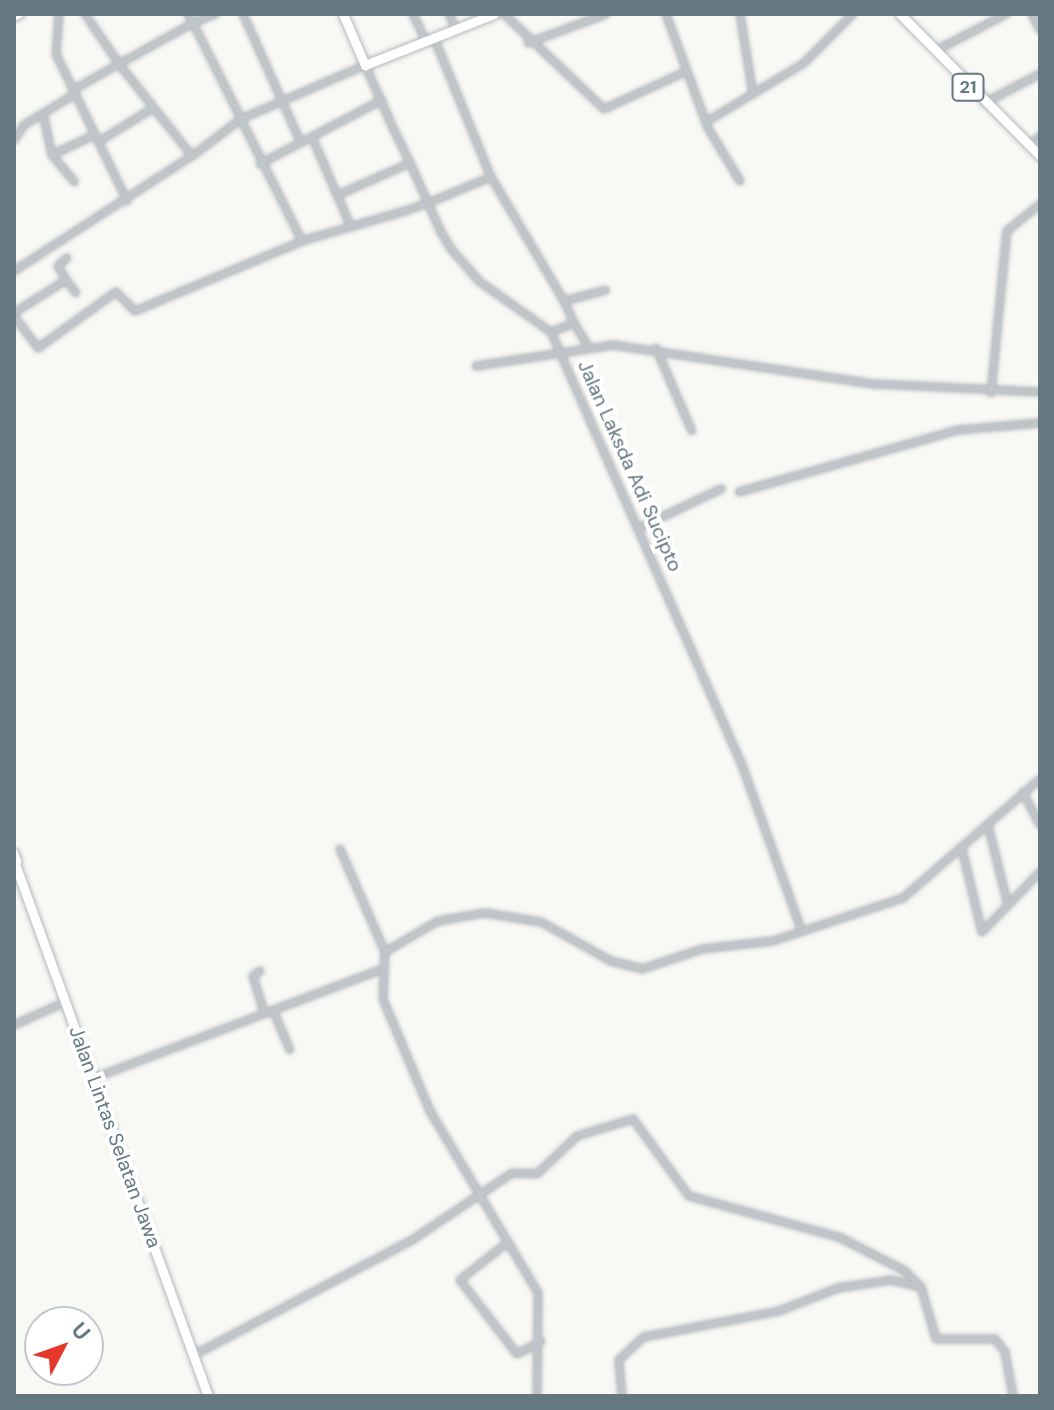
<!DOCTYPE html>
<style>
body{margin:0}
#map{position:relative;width:1054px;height:1410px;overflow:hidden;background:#f8f8f5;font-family:"DM Sans",sans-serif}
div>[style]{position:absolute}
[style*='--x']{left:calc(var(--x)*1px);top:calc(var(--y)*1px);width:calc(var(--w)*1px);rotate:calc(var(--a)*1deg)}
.roads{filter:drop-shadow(0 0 2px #b3b9bc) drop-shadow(0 0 2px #b3b9bc)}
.minor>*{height:6px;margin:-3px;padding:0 3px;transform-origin:3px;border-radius:3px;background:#bfc5c8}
.major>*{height:8px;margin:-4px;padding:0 4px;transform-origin:4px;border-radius:4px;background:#fff}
.highway>*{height:9px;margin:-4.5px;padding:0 4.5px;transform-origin:4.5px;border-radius:4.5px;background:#fff}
span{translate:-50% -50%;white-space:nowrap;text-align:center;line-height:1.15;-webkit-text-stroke:8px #fff;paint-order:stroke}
.shield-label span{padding:2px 6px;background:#fff;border:2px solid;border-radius:6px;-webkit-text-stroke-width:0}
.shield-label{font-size:18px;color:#637881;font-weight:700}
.street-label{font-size:20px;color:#637881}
.frame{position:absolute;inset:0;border:16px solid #637881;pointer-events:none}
.north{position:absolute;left:24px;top:1306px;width:80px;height:80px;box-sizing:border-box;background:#fff;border:2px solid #c1c9cd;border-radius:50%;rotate:49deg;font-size:22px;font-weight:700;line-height:32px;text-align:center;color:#637881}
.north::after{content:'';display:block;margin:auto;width:28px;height:36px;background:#e4382a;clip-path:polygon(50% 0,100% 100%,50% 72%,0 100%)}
</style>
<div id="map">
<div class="roads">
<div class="minor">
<i style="--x:59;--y:14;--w:40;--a:94.3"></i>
<i style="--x:56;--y:54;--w:163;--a:64.2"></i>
<i style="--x:188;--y:14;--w:10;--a:61"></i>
<i style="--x:193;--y:23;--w:24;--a:-22"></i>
<i style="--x:243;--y:14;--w:141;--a:65.8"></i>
<i style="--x:413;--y:14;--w:31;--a:65"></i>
<i style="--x:449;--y:14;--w:17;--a:66"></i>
<i style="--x:504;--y:14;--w:138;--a:43.5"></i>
<i style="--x:604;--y:109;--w:91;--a:-24.6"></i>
<i style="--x:666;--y:14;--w:121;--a:69.8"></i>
<i style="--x:708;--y:128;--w:62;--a:58.9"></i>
<i style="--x:740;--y:14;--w:81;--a:80.8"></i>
<i style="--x:1032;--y:14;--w:18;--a:63"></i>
<i style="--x:435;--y:40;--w:148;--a:67.8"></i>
<i style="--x:491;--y:177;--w:68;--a:157.6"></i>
<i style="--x:428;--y:203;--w:24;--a:161"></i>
<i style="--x:405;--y:211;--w:107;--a:163.8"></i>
<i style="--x:302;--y:241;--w:136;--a:-116.6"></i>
<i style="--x:241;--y:119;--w:61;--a:142.9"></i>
<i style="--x:192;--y:156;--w:117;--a:-128.4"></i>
<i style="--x:119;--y:64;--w:85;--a:-29"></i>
<i style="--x:193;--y:23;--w:107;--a:63.4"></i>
<i style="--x:241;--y:119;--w:135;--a:-23.5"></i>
<i style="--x:365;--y:65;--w:71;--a:66"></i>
<i style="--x:394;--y:130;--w:37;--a:64"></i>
<i style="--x:410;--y:163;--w:44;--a:65.8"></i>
<i style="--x:428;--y:203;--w:30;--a:66"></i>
<i style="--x:440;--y:230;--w:22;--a:60"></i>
<i style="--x:451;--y:249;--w:44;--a:48.7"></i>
<i style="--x:480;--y:282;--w:87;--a:35.2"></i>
<i style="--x:551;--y:332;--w:473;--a:66.2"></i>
<i style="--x:742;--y:765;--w:171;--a:70.2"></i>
<i style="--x:528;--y:43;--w:83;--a:-20.4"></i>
<i style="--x:935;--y:51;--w:80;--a:-27.5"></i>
<i style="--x:73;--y:90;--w:53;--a:-29.5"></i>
<i style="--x:119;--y:64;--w:60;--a:-124.2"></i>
<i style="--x:984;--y:103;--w:63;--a:-27.4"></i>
<i style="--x:43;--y:113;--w:43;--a:77.9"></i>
<i style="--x:52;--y:155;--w:35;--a:50"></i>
<i style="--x:706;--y:122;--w:114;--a:-31"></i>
<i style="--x:804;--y:63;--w:69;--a:-45"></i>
<i style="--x:312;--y:137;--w:96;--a:66.6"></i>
<i style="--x:14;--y:140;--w:18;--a:-56"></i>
<i style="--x:24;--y:125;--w:60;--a:-31.3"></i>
<i style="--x:98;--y:142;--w:65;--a:-31.7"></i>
<i style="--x:1029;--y:146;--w:15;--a:-42"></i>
<i style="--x:52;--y:155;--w:47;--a:-25.5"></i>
<i style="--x:260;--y:164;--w:138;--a:-27.7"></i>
<i style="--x:491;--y:177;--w:144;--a:59.5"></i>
<i style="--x:564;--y:301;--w:43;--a:-14.7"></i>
<i style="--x:338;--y:195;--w:79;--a:-24"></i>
<i style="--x:14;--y:271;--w:212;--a:-32.9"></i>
<i style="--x:66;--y:280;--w:16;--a:-120"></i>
<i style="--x:58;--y:266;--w:12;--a:-42"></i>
<i style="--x:14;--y:313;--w:62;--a:-32.4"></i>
<i style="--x:66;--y:280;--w:16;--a:52"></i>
<i style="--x:14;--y:316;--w:40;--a:53"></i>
<i style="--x:38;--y:348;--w:96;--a:-35.7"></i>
<i style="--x:116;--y:292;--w:27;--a:45"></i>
<i style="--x:135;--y:311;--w:181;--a:-22.7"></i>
<i style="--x:574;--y:323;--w:27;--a:59"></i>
<i style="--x:551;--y:332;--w:25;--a:-21"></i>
<i style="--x:574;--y:323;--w:24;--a:-114"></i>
<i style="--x:656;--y:348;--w:90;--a:66.6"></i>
<i style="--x:476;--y:366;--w:139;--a:-8.7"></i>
<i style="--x:613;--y:345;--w:265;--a:8.5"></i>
<i style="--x:875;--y:384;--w:165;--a:2.8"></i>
<i style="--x:991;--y:393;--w:163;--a:-84.4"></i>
<i style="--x:1007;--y:231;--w:43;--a:-39.3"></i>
<i style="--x:739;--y:492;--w:228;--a:-15.8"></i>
<i style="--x:958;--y:430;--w:82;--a:-4.9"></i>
<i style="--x:641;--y:527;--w:89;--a:-25.4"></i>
<i style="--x:1023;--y:792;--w:37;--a:63"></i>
<i style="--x:988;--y:825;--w:82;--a:76"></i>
<i style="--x:340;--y:849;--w:112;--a:66.4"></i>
<i style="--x:962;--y:849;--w:85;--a:76.5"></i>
<i style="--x:982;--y:932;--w:83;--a:-46"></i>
<i style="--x:260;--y:971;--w:9;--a:144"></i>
<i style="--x:253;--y:976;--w:39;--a:73"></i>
<i style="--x:273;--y:1010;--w:43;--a:67"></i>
<i style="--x:14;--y:1025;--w:56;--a:-24.3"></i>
<i style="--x:94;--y:1078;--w:306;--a:-20.7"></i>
<i style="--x:508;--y:1242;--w:61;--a:141.6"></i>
<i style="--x:460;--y:1280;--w:93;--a:52.4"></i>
<i style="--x:517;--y:1354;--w:27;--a:-27"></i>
<i style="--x:194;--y:1355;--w:246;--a:-27.8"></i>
<i style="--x:412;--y:1240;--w:120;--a:-33.8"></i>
<i style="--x:512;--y:1173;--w:25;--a:2"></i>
<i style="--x:537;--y:1174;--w:55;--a:-43.5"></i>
<i style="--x:577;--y:1136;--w:59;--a:-16.9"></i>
<i style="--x:633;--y:1119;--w:95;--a:54"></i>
<i style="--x:689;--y:1196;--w:158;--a:15.4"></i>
<i style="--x:841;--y:1238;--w:72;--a:27.3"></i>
<i style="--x:905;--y:1271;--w:23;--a:45"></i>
<i style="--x:921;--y:1287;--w:54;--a:73.9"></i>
<i style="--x:936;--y:1339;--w:59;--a:0"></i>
<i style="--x:995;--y:1339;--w:16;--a:52"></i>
<i style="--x:1005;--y:1352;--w:45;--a:79.7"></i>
<i style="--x:537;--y:1396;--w:103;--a:-89.4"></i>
<i style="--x:538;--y:1293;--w:212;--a:-120.7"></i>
<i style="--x:430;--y:1111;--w:121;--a:-112.8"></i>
<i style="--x:383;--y:999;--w:47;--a:-87.6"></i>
<i style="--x:385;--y:952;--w:61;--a:-30.3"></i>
<i style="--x:438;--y:921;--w:48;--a:-9.7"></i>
<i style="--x:485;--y:913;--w:57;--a:9.1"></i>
<i style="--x:541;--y:922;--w:80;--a:29.1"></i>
<i style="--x:611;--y:961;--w:32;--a:14"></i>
<i style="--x:642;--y:969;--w:63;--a:-18.4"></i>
<i style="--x:702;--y:949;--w:71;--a:-6.4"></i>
<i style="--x:773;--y:941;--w:137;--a:-18.3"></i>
<i style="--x:903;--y:898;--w:181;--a:-41"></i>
<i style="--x:622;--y:1396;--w:36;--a:-95"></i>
<i style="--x:619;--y:1360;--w:34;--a:-43"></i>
<i style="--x:644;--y:1337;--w:137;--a:-10.9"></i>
<i style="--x:779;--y:1311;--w:63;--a:-21.3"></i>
<i style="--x:838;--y:1288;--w:54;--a:-8.6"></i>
<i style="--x:891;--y:1280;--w:31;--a:13"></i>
</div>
<div class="major">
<i style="--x:14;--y:17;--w:7;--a:-27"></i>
<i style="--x:14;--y:853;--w:9;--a:69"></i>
</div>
<div class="highway">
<i style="--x:343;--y:14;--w:56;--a:66.7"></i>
<i style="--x:365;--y:65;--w:139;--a:-21.6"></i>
<i style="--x:900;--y:14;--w:199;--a:45.4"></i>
<i style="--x:14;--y:861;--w:569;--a:70.07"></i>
</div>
</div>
<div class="shield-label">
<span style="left:968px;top:87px">21</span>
</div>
<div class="street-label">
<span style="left:630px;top:466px;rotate:66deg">Jalan Laksda Adi Sucipto</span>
<span style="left:115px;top:1137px;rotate:70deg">Jalan Lintas Selatan Jawa</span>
</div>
<div class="frame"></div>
<div class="north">U</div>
</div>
